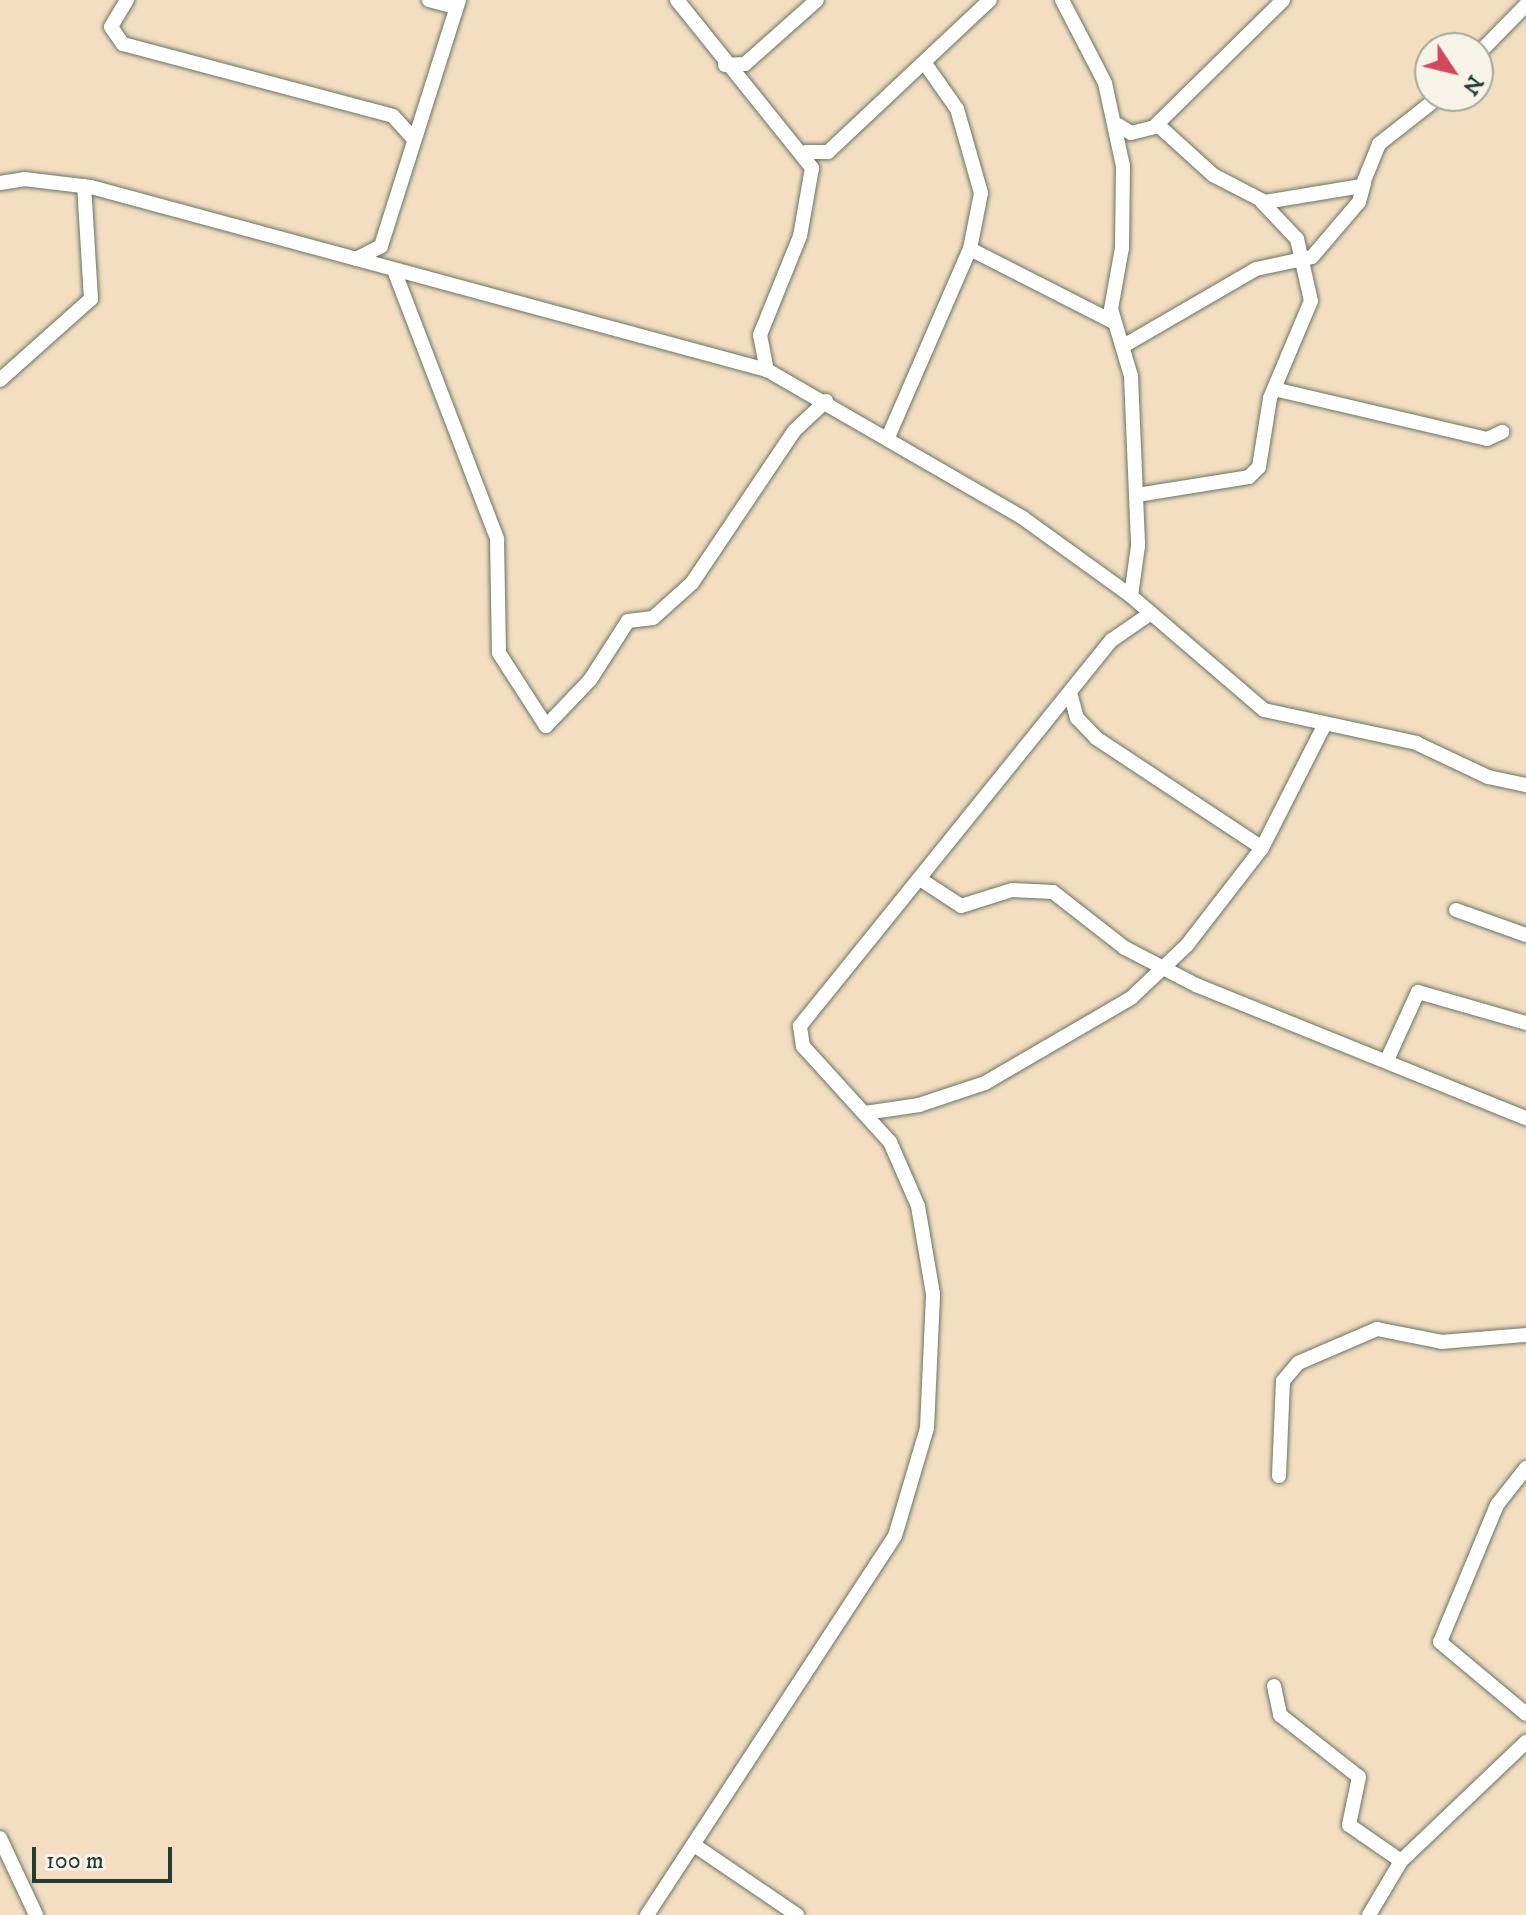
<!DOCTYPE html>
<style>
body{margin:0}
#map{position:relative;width:1526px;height:1915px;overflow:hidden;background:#f3dec1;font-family:"IM FELL DW Pica",serif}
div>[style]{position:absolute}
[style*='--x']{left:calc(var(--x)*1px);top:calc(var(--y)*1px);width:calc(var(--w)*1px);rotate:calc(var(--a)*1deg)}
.roads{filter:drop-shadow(0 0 2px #697565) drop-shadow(0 0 2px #697565)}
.minor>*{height:14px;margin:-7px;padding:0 7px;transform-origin:7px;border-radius:7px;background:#fff}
span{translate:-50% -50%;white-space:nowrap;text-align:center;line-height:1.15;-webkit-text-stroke:7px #f7f3e8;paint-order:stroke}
.north{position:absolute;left:1414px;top:32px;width:80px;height:80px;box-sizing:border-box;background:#f7f3e8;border:2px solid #a1aaa0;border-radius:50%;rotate:125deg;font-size:22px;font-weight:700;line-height:32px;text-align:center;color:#1f3d34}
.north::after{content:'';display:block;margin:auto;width:28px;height:36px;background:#d1495b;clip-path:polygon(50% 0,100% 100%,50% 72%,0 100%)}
.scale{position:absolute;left:32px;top:1847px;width:140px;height:36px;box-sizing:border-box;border:4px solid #1f3d34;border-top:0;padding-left:10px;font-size:24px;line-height:28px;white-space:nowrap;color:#1f3d34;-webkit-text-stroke:6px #f7f3e8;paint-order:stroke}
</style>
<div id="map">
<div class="roads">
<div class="minor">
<i style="--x:127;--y:0;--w:31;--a:121"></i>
<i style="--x:111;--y:27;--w:21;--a:55"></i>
<i style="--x:123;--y:44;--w:279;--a:14.9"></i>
<i style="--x:393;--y:116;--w:30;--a:48"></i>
<i style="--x:429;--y:0;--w:28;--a:15"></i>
<i style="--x:677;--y:0;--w:216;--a:51.2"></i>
<i style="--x:812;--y:168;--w:69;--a:100"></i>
<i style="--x:800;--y:236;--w:107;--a:112"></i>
<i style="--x:760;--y:335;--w:36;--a:79"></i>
<i style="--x:1062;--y:0;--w:93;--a:62.6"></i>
<i style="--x:1105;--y:83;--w:85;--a:77.8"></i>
<i style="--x:1123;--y:166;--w:82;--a:90.7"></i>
<i style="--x:1122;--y:248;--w:62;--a:100.2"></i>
<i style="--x:1111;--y:309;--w:70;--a:73.4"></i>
<i style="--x:1131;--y:376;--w:170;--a:87.6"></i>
<i style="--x:1138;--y:546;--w:50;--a:98"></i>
<i style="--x:1478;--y:54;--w:69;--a:-45.6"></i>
<i style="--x:725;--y:65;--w:20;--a:-3"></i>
<i style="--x:745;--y:64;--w:96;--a:-41.6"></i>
<i style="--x:1118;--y:125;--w:15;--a:32"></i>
<i style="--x:1131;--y:133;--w:29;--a:-14"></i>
<i style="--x:1159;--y:126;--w:73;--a:42.2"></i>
<i style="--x:1213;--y:175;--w:59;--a:27.4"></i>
<i style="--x:1265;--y:202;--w:98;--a:-9.4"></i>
<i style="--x:1362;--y:186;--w:45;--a:-68"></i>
<i style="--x:1379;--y:144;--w:78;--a:-38.2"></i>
<i style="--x:1156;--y:125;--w:178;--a:-44.5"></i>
<i style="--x:806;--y:152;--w:22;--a:0"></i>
<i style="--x:828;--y:152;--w:222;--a:-43.2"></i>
<i style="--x:0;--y:183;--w:24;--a:-9"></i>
<i style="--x:24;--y:179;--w:67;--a:6.8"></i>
<i style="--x:91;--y:187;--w:700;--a:15.15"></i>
<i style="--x:767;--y:370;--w:296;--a:30"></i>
<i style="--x:1023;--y:518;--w:133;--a:35.8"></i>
<i style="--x:1131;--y:596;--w:175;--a:40.6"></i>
<i style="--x:1264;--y:710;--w:156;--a:12.2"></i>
<i style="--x:1416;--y:743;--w:80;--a:25.3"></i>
<i style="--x:1488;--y:777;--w:39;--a:12"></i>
<i style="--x:970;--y:249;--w:161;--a:27"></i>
<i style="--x:356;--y:259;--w:28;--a:-27"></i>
<i style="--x:381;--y:246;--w:258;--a:-72.4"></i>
<i style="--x:394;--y:270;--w:288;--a:69"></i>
<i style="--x:497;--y:539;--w:114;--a:89"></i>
<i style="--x:499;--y:653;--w:87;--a:57.2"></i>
<i style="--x:546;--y:726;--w:64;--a:-46.3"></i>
<i style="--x:590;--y:680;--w:70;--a:-57.2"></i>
<i style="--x:628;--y:621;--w:25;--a:-7"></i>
<i style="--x:653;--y:618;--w:52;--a:-41.9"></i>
<i style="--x:692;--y:583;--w:183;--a:-56.1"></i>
<i style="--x:794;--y:431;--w:44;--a:-43.2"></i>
<i style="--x:1125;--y:345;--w:151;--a:-30.1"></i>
<i style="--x:1256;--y:269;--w:57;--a:-12.1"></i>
<i style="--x:1312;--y:257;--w:72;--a:-49.5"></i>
<i style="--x:1359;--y:202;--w:20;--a:-75"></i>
<i style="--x:0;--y:380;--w:122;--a:-41.7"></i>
<i style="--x:91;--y:299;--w:113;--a:-93.5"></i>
<i style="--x:1274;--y:389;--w:219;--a:13.2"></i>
<i style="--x:1487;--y:439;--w:17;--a:-25"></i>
<i style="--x:889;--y:435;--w:203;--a:-66.5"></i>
<i style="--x:970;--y:249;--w:57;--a:-78.9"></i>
<i style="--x:981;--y:193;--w:87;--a:-105.9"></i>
<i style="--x:957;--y:109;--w:57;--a:-125.1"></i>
<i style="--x:1137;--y:495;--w:113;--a:-9.1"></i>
<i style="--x:1249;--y:477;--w:14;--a:-45"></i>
<i style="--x:1259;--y:467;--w:70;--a:-80.9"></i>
<i style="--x:1270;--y:398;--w:105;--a:-67.1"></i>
<i style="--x:1311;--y:301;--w:64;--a:-102.7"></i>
<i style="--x:1297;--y:239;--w:51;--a:-133.4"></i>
<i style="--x:1071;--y:696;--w:23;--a:75"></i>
<i style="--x:1077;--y:718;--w:28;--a:46"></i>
<i style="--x:1096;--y:738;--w:199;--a:33.5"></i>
<i style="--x:923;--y:881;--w:45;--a:33.3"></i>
<i style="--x:961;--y:906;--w:53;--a:-17.4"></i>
<i style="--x:1012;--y:890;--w:41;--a:2.8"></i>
<i style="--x:1053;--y:892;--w:91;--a:37.9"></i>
<i style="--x:1125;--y:948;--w:80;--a:27.5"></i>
<i style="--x:1196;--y:985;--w:356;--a:22"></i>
<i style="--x:1456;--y:910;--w:74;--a:19.7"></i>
<i style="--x:1387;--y:1060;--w:75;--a:-65.5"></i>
<i style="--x:1418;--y:992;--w:112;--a:16"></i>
<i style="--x:865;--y:1113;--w:55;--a:-8.4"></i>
<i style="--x:919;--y:1105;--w:70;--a:-18.4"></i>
<i style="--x:985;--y:1083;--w:169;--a:-30.2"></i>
<i style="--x:1131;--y:998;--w:77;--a:-43.4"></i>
<i style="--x:1187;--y:945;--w:123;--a:-52.3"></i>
<i style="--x:1262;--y:848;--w:135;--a:-63.1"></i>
<i style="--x:1526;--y:1468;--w:47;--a:128.1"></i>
<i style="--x:1497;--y:1505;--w:148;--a:112.6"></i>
<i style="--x:1440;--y:1642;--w:112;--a:39.9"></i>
<i style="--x:1279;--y:1476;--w:95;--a:-87.6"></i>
<i style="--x:1283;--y:1381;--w:23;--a:-50"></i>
<i style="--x:1298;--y:1363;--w:86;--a:-23.3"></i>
<i style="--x:1377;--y:1329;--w:66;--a:11.3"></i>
<i style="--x:1442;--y:1342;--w:84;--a:-4.8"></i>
<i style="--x:1274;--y:1686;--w:30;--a:78"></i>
<i style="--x:1280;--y:1715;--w:100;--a:38.1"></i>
<i style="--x:1359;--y:1777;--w:49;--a:101.8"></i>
<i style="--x:1349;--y:1825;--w:63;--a:34.7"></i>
<i style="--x:0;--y:1838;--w:85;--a:64.9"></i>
<i style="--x:697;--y:1847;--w:121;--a:34.2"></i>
<i style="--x:647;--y:1915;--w:453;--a:-56.8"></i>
<i style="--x:895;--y:1536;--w:113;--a:-73.5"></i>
<i style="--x:927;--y:1428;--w:134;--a:-87.4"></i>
<i style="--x:933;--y:1294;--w:89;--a:-99.7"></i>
<i style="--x:918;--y:1206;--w:70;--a:-113.6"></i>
<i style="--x:890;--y:1142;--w:130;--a:-132.2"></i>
<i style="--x:803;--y:1046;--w:20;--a:-99"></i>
<i style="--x:800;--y:1026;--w:496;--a:-51.1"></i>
<i style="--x:1112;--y:640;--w:47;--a:-34.7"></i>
<i style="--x:1369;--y:1915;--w:63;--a:-59.3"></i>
<i style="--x:1401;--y:1861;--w:173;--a:-43.6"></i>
</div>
</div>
<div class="north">N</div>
<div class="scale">100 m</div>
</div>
